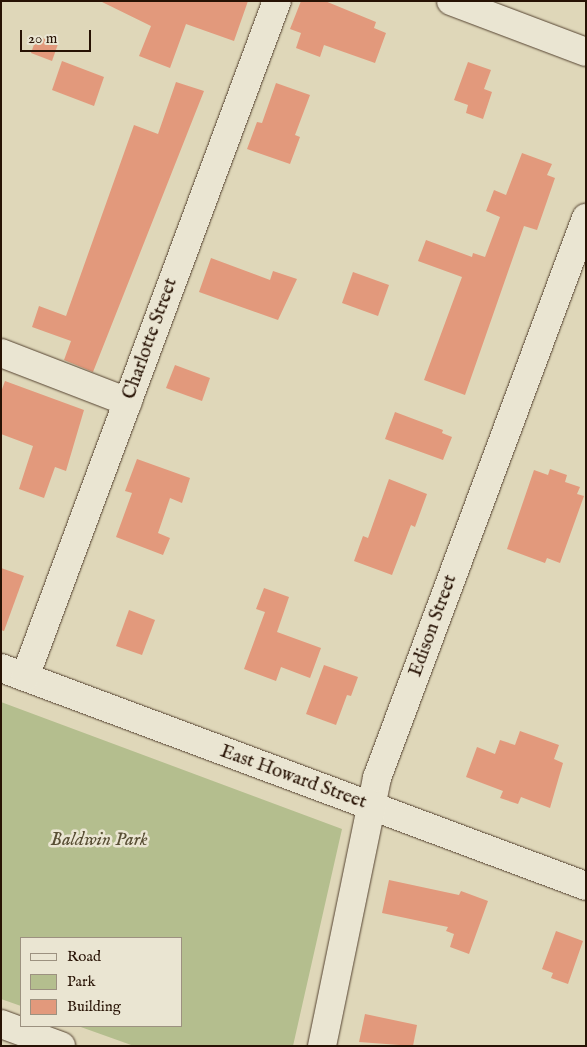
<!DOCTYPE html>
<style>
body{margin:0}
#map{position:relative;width:587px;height:1047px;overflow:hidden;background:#dfd7b9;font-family:"IM FELL English",serif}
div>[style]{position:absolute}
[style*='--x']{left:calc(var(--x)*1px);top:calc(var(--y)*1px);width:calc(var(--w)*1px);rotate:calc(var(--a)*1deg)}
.green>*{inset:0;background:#b4be8e}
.building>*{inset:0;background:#e2997c}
.roads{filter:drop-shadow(0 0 1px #554331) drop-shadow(0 0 1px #554331)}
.minor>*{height:28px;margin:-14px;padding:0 14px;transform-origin:14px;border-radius:14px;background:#eae5d2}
span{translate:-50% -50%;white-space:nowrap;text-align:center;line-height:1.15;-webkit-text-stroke:5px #eae5d2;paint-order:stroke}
.street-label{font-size:19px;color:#271204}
.park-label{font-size:19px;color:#584e34;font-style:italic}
.frame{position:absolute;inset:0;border:2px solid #271204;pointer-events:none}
.legend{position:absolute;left:20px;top:937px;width:162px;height:90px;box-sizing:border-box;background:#eae5d2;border:1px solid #9c9180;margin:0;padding:6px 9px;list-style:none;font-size:15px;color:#271204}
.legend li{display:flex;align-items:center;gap:10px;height:25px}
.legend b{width:25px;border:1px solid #9c9180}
.scale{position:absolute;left:20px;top:30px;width:71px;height:22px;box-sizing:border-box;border:2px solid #271204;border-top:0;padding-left:6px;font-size:15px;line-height:18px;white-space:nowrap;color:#271204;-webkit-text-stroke:4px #eae5d2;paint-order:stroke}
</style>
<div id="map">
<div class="green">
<i style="clip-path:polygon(1px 702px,342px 829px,293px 1046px,134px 1046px,78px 1026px,181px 1026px,181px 938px,21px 938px,21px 1006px,1px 999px)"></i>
</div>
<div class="building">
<i style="clip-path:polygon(100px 1px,248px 1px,234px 41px,186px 24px,170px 68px,139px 56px,151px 26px)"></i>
<i style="clip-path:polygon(301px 1px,325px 1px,376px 22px,374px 28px,386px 33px,375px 63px,324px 45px,320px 57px,296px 48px,301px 33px,290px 29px)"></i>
<i style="clip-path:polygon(37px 36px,58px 44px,52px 61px,31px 53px)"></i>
<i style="clip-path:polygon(62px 61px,104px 77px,94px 106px,52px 90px)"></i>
<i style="clip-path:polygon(468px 62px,491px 70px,484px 89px,492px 92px,483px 119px,466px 113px,468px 105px,454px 100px)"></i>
<i style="clip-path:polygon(176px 82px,204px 91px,93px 372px,64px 360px,71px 341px,32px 327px,39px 306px,66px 316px,134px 125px,158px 134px)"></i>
<i style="clip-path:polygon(276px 83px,310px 95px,295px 135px,300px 137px,290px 164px,247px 149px,257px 122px,262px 123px)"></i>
<i style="clip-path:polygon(522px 153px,552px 164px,547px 175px,555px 178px,537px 230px,524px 226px,465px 395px,424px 380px,462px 277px,418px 261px,426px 240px,472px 257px,473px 253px,485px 257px,500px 217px,486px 211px,494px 190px,506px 195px)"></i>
<i style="clip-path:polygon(211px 258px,270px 280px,273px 271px,297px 279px,278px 320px,199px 292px)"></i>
<i style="clip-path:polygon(353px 272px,389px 285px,378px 316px,342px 303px)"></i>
<i style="clip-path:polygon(175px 365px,210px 378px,202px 401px,166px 388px)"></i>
<i style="clip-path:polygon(5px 381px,84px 410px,66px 471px,55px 467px,44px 498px,19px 489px,33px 446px,1px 434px,1px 392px)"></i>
<i style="clip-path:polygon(395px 412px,443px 430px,442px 433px,452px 437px,443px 460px,385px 439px)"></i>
<i style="clip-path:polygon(137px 459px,190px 478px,182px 503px,170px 498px,158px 533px,170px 538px,163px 555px,116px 537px,132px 493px,125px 491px)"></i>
<i style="clip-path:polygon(550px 469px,567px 475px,565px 482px,580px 487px,577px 494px,584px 496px,560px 563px,547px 558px,545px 563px,507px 549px,534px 470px,548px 475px)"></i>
<i style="clip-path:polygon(389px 479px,427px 494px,415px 527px,411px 525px,392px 575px,354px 561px,363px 536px,368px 538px)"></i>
<i style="clip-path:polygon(1px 568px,24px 576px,4px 631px,1px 630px)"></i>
<i style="clip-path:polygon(264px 588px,289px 597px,277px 632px,321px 648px,310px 678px,281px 667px,276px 681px,244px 669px,265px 612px,256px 609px)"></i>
<i style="clip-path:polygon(129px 610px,155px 620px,142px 655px,116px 646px)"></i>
<i style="clip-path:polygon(324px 665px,358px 677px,351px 696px,347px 695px,336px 725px,306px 714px)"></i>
<i style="clip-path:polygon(520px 731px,559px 745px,554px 759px,563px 763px,550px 808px,521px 797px,518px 804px,500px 798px,503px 791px,466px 777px,477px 747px,495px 754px,500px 740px,515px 745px)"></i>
<i style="clip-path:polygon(389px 880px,459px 895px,461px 891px,488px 901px,469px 954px,450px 947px,454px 934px,446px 931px,448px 927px,382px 913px)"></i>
<i style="clip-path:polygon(556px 931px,583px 941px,568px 984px,551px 978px,553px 973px,542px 969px)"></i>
<i style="clip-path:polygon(365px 1014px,417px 1025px,413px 1046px,359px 1042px)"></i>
</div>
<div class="roads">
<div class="minor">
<i style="--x:451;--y:1;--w:144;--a:20.7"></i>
<i style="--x:1;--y:353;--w:136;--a:21.1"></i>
<i style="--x:1;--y:668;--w:624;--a:20.44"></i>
<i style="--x:25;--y:677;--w:721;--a:-69.56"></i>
<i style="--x:1;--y:1024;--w:64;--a:20.1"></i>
<i style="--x:322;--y:1046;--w:274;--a:-78.4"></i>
<i style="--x:377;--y:778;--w:598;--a:-69.53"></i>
</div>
</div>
<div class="street-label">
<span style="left:151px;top:339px;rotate:-70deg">Charlotte Street</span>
<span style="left:434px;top:626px;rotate:-70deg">Edison Street</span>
<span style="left:293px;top:778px;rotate:20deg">East Howard Street</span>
</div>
<div class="park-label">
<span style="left:99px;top:841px">Baldwin Park</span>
</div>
<div class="frame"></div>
<ul class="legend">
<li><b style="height:6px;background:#eae5d2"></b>Road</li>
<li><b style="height:14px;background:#b4be8e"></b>Park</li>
<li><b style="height:14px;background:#e2997c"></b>Building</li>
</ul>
<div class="scale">20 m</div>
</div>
